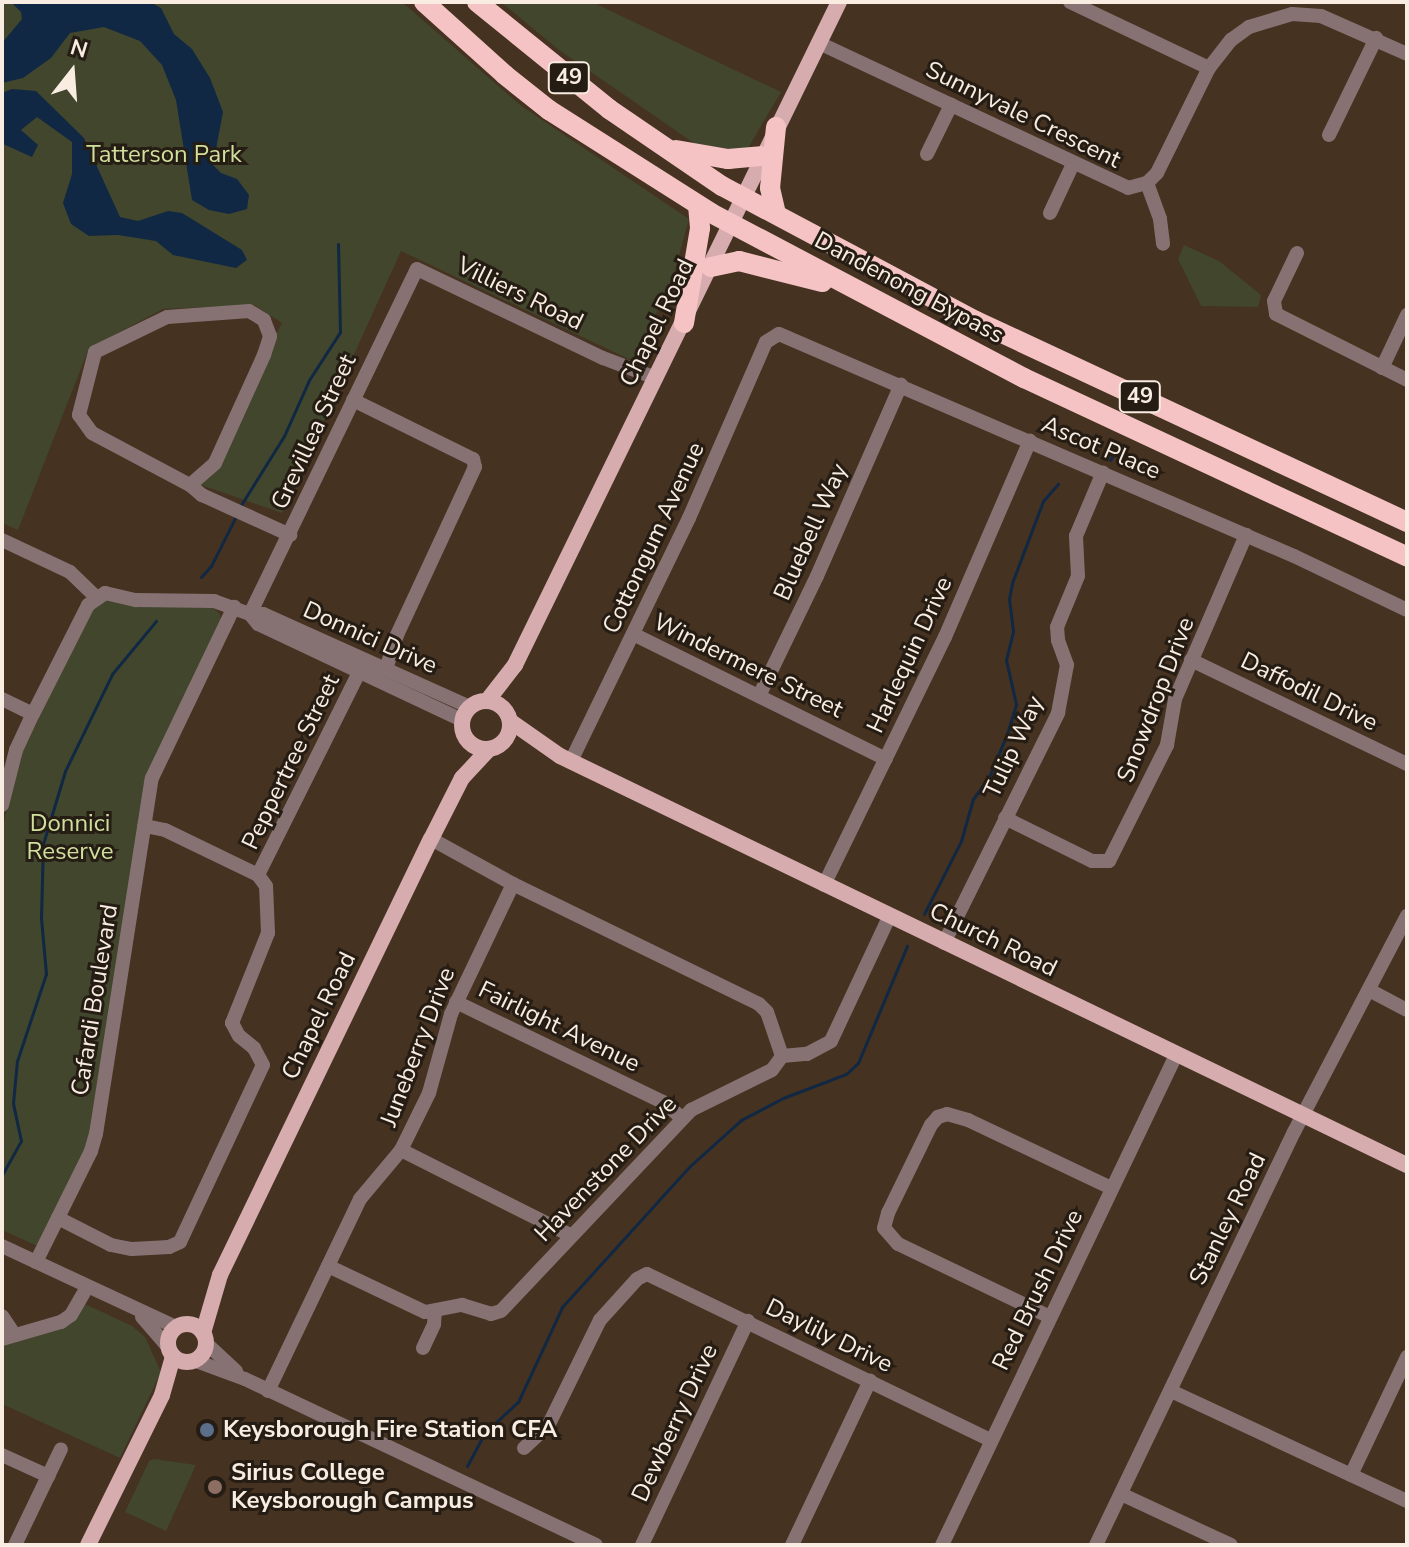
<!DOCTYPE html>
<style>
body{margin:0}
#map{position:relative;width:1409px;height:1547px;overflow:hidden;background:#453221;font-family:"Nunito Sans",sans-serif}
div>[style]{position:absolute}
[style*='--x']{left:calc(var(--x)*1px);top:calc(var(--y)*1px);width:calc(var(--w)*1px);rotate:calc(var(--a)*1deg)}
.green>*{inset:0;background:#41462d}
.water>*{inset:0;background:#102843}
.stream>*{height:3px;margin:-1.5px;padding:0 1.5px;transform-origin:1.5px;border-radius:1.5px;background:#102843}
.minor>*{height:14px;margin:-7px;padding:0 7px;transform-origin:7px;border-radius:7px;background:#877273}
.major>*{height:16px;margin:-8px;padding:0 8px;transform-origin:8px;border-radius:8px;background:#d6acae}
.major>.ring{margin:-8px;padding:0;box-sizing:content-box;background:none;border:16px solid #d6acae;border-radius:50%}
.highway>*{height:20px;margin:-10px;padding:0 10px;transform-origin:10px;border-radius:10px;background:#f6c3c5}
.dots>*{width:22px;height:22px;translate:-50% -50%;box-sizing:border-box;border:4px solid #251c14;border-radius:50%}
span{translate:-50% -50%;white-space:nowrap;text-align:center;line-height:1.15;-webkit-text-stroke:6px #251c14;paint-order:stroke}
.shield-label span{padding:2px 6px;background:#251c14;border:2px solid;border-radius:6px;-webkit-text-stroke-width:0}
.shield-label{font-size:22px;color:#f9ede2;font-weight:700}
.street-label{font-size:24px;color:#f9ede2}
.park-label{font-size:24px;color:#d0df9c}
.poi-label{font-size:24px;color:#f9ede2;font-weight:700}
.left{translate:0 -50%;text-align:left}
.frame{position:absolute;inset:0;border:4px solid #f9ede2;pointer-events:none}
.north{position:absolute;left:32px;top:32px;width:80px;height:80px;-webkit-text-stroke:6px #251c14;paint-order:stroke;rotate:17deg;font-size:22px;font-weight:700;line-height:32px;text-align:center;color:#f9ede2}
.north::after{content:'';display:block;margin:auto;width:28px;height:36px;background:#f9ede2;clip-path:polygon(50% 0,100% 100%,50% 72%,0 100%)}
</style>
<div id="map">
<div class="green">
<i style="clip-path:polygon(2px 2px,402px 2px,520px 105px,689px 219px,672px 281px,633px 361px,401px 251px,282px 513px,201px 485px,282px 323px,254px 305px,163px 309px,89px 348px,18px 530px,2px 523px)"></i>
<i style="clip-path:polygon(501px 2px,592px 2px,781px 92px,747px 150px,741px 153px,701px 148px,559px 50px)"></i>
<i style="clip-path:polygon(1184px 245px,1219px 261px,1261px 295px,1258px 307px,1201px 306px,1178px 259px)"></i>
<i style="clip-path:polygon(102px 600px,210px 605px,220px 614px,221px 622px,147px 780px,87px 1146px,38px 1245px,35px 1245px,2px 1230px,2px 832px,15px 768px,91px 610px)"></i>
<i style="clip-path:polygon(85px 1304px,132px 1326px,145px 1337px,161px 1372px,120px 1458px,2px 1404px,2px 1344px,75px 1318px)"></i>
<i style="clip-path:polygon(154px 1459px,196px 1465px,166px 1531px,125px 1512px,149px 1461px)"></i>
</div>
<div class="water">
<i style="clip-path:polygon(11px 2px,150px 2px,161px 8px,174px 34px,192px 49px,210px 78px,223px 112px,213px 165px,221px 173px,237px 179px,249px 195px,247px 209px,229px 214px,209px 210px,192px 200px,176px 100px,162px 65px,140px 41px,104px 27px,70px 33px,51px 58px,23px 78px,2px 83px,2px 43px,22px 19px,21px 12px)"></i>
<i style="clip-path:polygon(12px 89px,36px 91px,84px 138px,120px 217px,138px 221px,168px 211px,182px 213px,242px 250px,247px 260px,236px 268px,173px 255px,156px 241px,118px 235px,89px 236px,71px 224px,63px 203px,72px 174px,72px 142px,37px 117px,21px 130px,38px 145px,32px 157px,3px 144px,2px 93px)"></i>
</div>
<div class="stream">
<i style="--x:1110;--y:460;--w:13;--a:-61"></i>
<i style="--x:241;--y:505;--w:81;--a:-58.1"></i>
<i style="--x:284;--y:436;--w:61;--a:-65.9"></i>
<i style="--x:309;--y:380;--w:57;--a:-57.1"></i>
<i style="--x:340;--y:332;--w:88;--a:-91.3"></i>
<i style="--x:201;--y:577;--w:15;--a:-48"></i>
<i style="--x:211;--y:566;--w:56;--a:-63.4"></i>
<i style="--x:924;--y:914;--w:82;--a:-63.1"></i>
<i style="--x:961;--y:841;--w:44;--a:-74.1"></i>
<i style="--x:973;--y:799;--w:27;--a:-54"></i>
<i style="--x:989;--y:777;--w:47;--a:-67.3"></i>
<i style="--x:1007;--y:734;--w:31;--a:-73"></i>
<i style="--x:1016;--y:704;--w:45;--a:-102.8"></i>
<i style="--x:1006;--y:660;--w:30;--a:-76"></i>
<i style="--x:1013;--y:631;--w:32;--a:-97"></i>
<i style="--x:1009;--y:599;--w:16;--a:-79"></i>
<i style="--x:1012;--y:583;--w:88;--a:-69.3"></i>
<i style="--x:1043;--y:501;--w:23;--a:-49"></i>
<i style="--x:2;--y:1175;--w:39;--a:-61"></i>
<i style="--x:21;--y:1141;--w:39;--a:-102"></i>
<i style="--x:13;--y:1103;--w:42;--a:-84.6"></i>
<i style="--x:17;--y:1061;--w:92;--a:-71.6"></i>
<i style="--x:46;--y:974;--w:56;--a:-95.1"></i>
<i style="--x:41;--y:918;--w:74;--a:-88.5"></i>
<i style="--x:43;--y:844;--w:76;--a:-73.2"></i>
<i style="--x:65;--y:771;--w:108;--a:-64.1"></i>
<i style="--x:112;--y:674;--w:69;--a:-50.3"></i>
<i style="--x:467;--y:1466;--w:38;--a:-62"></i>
<i style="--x:485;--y:1432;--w:45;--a:-42.3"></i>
<i style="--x:518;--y:1402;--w:105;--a:-65.1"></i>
<i style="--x:562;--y:1307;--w:190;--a:-47.8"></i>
<i style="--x:690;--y:1166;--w:69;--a:-42"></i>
<i style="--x:741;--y:1120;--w:47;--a:-27.6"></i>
<i style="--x:783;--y:1098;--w:67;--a:-20.9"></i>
<i style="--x:846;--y:1074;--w:16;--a:-43"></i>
<i style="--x:858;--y:1063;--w:127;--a:-67.3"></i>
</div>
<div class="minor">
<i style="--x:1070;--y:2;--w:154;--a:25.4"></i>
<i style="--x:819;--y:43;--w:341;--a:25.1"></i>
<i style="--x:1128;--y:188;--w:20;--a:-15"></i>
<i style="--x:1147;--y:183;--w:14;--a:-45"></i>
<i style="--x:1157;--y:173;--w:117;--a:-63.7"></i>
<i style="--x:1209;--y:68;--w:36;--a:-52"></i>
<i style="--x:1231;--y:40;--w:22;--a:-36"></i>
<i style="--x:1249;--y:27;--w:45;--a:-16.8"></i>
<i style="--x:1292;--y:14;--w:29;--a:4"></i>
<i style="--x:1321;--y:16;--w:94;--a:23.8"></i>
<i style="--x:1329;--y:135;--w:108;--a:-64.1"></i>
<i style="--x:927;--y:154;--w:55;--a:-63.9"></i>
<i style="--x:1147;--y:183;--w:38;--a:70"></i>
<i style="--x:1160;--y:219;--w:25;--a:83"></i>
<i style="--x:1050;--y:213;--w:54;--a:-64.9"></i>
<i style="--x:1297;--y:253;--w:53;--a:115.6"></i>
<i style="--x:1274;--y:301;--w:13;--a:81"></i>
<i style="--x:1276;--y:314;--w:147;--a:26.7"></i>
<i style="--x:1382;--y:368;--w:59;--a:-64.7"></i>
<i style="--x:353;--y:400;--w:134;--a:26.2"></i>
<i style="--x:473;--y:459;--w:8;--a:76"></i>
<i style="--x:475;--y:467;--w:185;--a:114.9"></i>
<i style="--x:397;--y:635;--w:36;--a:108"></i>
<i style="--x:190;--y:485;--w:33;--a:-41"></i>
<i style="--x:215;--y:463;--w:119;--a:-65.6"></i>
<i style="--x:264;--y:355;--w:20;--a:-72"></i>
<i style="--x:270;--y:336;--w:17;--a:-111"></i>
<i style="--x:264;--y:320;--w:17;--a:-149"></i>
<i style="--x:249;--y:311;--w:82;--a:175.8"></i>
<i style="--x:167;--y:317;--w:80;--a:154.1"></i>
<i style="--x:95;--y:352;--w:65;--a:104.3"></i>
<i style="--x:79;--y:415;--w:22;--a:54"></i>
<i style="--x:92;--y:433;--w:111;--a:28"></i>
<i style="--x:190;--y:485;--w:16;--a:40"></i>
<i style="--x:202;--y:495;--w:97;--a:24.4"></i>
<i style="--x:2;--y:540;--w:75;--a:25.2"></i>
<i style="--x:70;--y:572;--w:35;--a:44"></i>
<i style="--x:250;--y:614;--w:383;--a:-64.2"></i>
<i style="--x:417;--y:269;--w:206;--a:25.6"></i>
<i style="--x:603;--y:358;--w:57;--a:20.7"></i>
<i style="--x:250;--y:614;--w:13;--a:51"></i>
<i style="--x:258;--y:624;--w:225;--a:25.2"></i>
<i style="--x:633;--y:634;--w:282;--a:26.3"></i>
<i style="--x:1191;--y:660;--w:240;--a:25.7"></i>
<i style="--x:759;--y:696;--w:133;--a:-64.2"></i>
<i style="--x:817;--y:576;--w:209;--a:-66.3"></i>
<i style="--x:2;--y:699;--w:34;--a:26"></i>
<i style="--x:571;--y:761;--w:270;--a:-64.1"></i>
<i style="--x:689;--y:518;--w:192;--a:-66.4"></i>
<i style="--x:766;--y:342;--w:15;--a:-32"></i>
<i style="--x:779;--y:334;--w:561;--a:23.32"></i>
<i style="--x:1294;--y:556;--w:125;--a:25.5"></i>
<i style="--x:2;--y:805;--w:57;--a:-75.7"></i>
<i style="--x:16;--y:750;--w:40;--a:-65"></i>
<i style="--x:33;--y:714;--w:122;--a:-63.2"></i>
<i style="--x:88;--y:605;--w:21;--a:-35"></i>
<i style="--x:105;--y:593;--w:32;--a:13"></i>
<i style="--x:136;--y:600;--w:78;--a:0.7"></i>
<i style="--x:214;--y:601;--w:38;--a:20"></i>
<i style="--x:250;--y:614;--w:13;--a:0"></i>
<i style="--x:263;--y:614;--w:227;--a:24.2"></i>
<i style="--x:1005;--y:818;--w:97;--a:26.3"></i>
<i style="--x:1092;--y:861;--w:17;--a:0"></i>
<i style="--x:1109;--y:861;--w:130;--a:-63.4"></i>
<i style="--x:1167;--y:745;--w:47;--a:-80.1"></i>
<i style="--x:1175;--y:699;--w:179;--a:-66.6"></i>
<i style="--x:258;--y:875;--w:240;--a:-63.5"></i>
<i style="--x:824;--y:885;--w:276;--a:-64"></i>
<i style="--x:945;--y:637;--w:214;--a:-66.6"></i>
<i style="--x:944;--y:943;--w:257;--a:-63.6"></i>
<i style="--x:1058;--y:713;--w:49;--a:-79.4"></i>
<i style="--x:1067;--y:665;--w:27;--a:-110"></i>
<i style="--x:1058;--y:640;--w:13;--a:-94"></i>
<i style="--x:1057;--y:627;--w:55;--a:-67.6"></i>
<i style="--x:1078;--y:576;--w:40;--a:-92.9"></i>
<i style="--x:1076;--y:536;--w:69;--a:-67.1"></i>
<i style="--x:1369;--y:990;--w:43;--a:27.8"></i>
<i style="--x:456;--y:1002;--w:230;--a:25.8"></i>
<i style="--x:663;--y:1102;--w:25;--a:40"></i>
<i style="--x:782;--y:1056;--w:25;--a:-5"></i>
<i style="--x:807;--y:1054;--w:27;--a:-28"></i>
<i style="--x:831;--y:1041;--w:137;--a:-64.9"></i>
<i style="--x:401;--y:1150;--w:191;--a:26.7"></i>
<i style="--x:58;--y:1218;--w:59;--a:27"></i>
<i style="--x:111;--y:1245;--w:21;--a:11"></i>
<i style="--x:132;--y:1249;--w:37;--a:-3"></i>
<i style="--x:169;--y:1247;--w:12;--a:-24"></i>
<i style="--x:180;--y:1242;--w:195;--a:-64.9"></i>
<i style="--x:263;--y:1065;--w:19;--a:-118"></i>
<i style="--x:254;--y:1048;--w:19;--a:-141"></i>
<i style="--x:239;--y:1036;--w:15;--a:-118"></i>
<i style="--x:232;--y:1023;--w:97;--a:-68.2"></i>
<i style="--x:268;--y:933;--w:47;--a:-92.4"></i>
<i style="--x:266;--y:886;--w:14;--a:-126"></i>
<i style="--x:258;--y:875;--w:103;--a:-154.2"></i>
<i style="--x:165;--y:830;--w:21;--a:-169"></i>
<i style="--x:2;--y:1246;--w:192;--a:25"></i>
<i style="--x:36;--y:1262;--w:124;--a:-63.6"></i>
<i style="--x:91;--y:1151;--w:18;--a:-74"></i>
<i style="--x:96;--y:1134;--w:360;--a:-81.1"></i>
<i style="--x:152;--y:778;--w:190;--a:-64.4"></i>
<i style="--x:328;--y:1266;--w:107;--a:25.4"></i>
<i style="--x:425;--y:1312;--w:38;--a:-11"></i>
<i style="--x:462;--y:1305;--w:30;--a:17"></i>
<i style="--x:491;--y:1314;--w:10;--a:-17"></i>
<i style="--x:501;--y:1311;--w:277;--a:-46.6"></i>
<i style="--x:691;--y:1110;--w:90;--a:-26.3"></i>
<i style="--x:772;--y:1070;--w:17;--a:-54"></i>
<i style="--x:782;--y:1056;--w:46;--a:-108.8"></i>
<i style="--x:767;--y:1012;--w:11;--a:-135"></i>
<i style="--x:759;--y:1004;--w:274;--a:-154"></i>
<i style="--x:513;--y:884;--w:94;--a:-151.2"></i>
<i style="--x:2;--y:1316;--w:23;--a:56"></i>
<i style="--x:142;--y:1317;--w:40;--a:49"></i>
<i style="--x:1050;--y:1317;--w:169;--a:-154.3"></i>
<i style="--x:898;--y:1244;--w:21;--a:-131"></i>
<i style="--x:884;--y:1228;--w:16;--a:-75"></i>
<i style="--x:888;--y:1213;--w:98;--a:-64"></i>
<i style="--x:931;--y:1125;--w:11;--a:-49"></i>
<i style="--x:938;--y:1117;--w:9;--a:-18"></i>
<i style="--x:947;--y:1114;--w:22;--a:16"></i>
<i style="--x:968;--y:1120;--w:158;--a:25.4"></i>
<i style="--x:2;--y:1339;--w:61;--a:-16.1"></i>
<i style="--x:61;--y:1322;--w:12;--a:-35"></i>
<i style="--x:71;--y:1315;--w:32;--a:-60"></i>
<i style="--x:207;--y:1344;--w:40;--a:43"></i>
<i style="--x:423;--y:1348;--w:26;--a:-65"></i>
<i style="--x:434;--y:1324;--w:13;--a:-86"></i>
<i style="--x:196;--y:1361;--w:52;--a:20.2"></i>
<i style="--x:245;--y:1379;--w:388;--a:25.3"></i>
<i style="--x:268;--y:1391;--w:213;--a:-64.4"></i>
<i style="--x:360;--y:1199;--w:64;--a:-50.1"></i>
<i style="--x:401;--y:1150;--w:64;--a:-63.8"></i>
<i style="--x:429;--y:1093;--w:82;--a:-74.4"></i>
<i style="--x:451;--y:1014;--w:144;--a:-64.5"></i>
<i style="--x:1171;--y:1391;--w:260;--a:25"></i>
<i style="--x:524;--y:1448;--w:33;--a:-43"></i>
<i style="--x:548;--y:1426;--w:118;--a:-63.9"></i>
<i style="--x:600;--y:1320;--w:55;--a:-47.9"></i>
<i style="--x:637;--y:1279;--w:11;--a:-27"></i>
<i style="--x:647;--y:1274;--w:382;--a:25.8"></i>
<i style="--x:2;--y:1455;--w:51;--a:24.5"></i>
<i style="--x:1351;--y:1475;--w:131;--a:-64.6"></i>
<i style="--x:1121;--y:1494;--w:121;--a:24.9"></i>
<i style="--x:15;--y:1545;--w:106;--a:-64.4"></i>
<i style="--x:642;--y:1545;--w:248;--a:-64.7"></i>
<i style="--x:792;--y:1545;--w:182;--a:-64.6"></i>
<i style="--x:942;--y:1545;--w:543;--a:-64.47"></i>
<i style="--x:1096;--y:1545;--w:458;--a:-64.4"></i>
<i style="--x:1294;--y:1132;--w:244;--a:-62.4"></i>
</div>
<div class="major">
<i style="--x:487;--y:701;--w:46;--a:-52.1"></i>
<i style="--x:515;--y:665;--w:738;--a:-63.96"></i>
<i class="ring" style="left:462px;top:701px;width:32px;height:32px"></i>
<i style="--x:510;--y:721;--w:61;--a:35"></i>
<i style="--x:560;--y:756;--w:941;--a:25.78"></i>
<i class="ring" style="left:168px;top:1324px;width:22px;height:22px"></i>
<i style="--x:203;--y:1333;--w:60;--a:-73.7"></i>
<i style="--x:220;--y:1275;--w:484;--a:-64.2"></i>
<i style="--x:431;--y:839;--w:68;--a:-63.1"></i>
<i style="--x:462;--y:778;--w:40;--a:-47"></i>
<i style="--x:88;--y:1545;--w:167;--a:-63.7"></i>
<i style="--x:162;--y:1395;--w:40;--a:-74"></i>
</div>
<div class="highway">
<i style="--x:424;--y:2;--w:109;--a:42"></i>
<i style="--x:505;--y:75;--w:56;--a:38.5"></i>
<i style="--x:549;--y:110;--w:192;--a:32.4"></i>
<i style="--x:711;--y:213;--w:354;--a:27.8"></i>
<i style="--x:1024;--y:378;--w:423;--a:25"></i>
<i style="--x:477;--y:2;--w:170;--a:39"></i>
<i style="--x:609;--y:109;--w:137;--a:34.3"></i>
<i style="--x:722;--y:186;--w:288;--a:28"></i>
<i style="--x:976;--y:321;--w:476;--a:25"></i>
<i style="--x:776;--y:127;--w:61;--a:95.6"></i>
<i style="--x:770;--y:188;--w:26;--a:77"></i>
<i style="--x:676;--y:150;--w:53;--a:9.8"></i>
<i style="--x:728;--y:159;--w:33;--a:-5"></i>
<i style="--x:711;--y:267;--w:29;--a:-12"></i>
<i style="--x:739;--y:261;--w:86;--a:14.2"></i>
<i style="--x:684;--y:323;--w:96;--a:-80.4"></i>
<i style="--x:700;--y:228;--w:23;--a:-95"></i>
</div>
<div class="dots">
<i style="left:207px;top:1430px;background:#5c6f8a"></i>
<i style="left:215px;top:1487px;background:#8d6e63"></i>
</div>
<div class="shield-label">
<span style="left:569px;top:78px">49</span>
<span style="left:1140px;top:397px">49</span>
</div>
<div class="street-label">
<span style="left:1023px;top:115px;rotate:26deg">Sunnyvale Crescent</span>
<span style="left:909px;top:288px;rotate:28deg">Dandenong Bypass</span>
<span style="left:520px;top:294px;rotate:26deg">Villiers Road</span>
<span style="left:657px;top:323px;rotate:-64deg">Chapel Road</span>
<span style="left:314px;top:432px;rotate:-65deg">Grevillea Street</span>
<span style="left:1101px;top:448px;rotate:23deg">Ascot Place</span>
<span style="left:811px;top:532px;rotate:-66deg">Bluebell Way</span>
<span style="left:654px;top:538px;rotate:-65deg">Cottongum Avenue</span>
<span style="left:370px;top:638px;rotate:24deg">Donnici Drive</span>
<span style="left:910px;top:655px;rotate:-65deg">Harlequin Drive</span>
<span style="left:748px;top:666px;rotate:26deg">Windermere Street</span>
<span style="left:1309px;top:692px;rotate:26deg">Daffodil Drive</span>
<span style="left:1156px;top:700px;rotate:-69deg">Snowdrop Drive</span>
<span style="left:1014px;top:747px;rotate:-65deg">Tulip Way</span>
<span style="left:291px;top:762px;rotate:-64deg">Peppertree Street</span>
<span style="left:993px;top:940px;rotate:26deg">Church Road</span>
<span style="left:95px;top:1000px;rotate:-81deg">Cafardi Boulevard</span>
<span style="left:319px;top:1016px;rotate:-64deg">Chapel Road</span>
<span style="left:559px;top:1027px;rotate:26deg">Fairlight Avenue</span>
<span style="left:418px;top:1047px;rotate:-69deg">Juneberry Drive</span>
<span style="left:606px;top:1169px;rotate:-46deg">Havenstone Drive</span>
<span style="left:1228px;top:1219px;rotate:-64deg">Stanley Road</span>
<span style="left:1038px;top:1290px;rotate:-64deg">Red Brush Drive</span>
<span style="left:829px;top:1336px;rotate:26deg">Daylily Drive</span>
<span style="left:675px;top:1423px;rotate:-65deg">Dewberry Drive</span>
</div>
<div class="park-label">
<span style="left:164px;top:155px">Tatterson Park</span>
<span style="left:70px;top:838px">Donnici<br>Reserve</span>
</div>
<div class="poi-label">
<span class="left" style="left:223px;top:1430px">Keysborough Fire Station CFA</span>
<span class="left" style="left:231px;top:1487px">Sirius College<br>Keysborough Campus</span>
</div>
<div class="frame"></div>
<div class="north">N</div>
</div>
